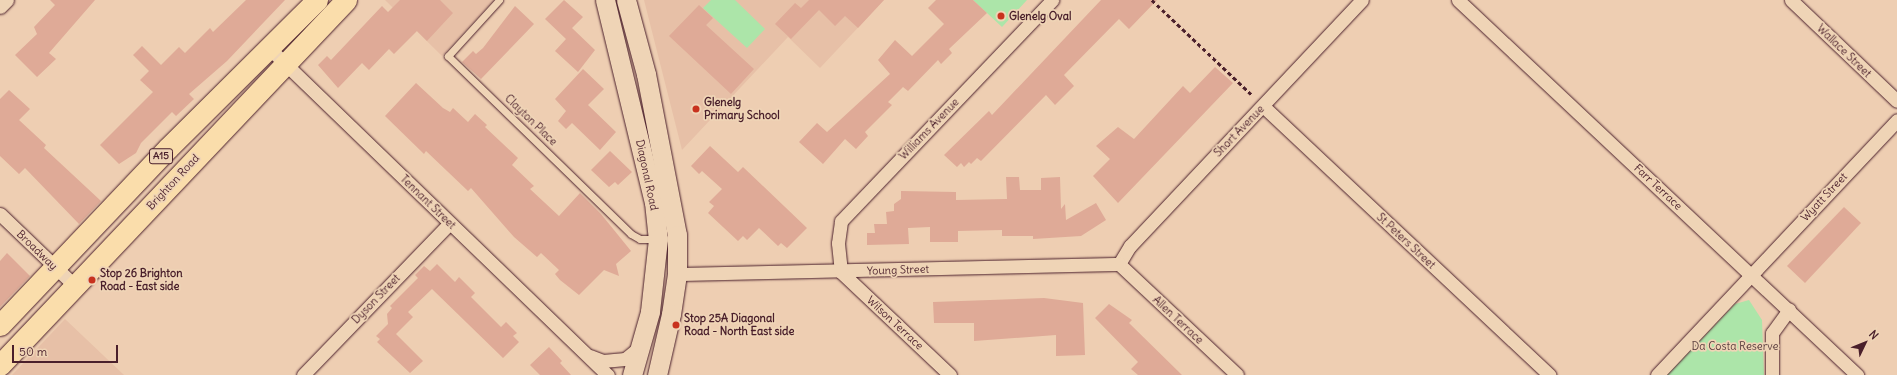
<!DOCTYPE html>
<style>
body{margin:0}
#map{position:relative;width:1897px;height:375px;overflow:hidden;background:#eeceb2;font-family:Delius,sans-serif}
div>[style]{position:absolute}
[style*='--x']{left:calc(var(--x)*1px);top:calc(var(--y)*1px);width:calc(var(--w)*1px);rotate:calc(var(--a)*1deg)}
.built>*{inset:0;background:#e7c0a7}
.green>*{inset:0;background:#ace5a9}
.building>*{inset:0;background:#dfaa97}
.path>*{height:2.5px;margin-top:-1.25px;transform-origin:0;background:repeating-linear-gradient(90deg,#4a1f2b 0 4px,transparent 0 7px)}
.roads{filter:drop-shadow(0 0 1px #4a1f2b) drop-shadow(0 0 1px #4a1f2b)}
.service>*{height:7px;margin:-3.5px;padding:0 3.5px;transform-origin:3.5px;border-radius:3.5px;background:#efd4b6}
.minor>*{height:13px;margin:-6.5px;padding:0 6.5px;transform-origin:6.5px;border-radius:6.5px;background:#efd4b6}
.secondary>*{height:19px;margin:-9.5px;padding:0 9.5px;transform-origin:9.5px;border-radius:9.5px;background:#efd4b6}
.primary>*{height:21px;margin:-10.5px;padding:0 10.5px;transform-origin:10.5px;border-radius:10.5px;background:#faddab}
.dots>*{width:11px;height:11px;translate:-50% -50%;box-sizing:border-box;border:2px solid #efd4b6;border-radius:50%}
span{translate:-50% -50%;white-space:nowrap;text-align:center;line-height:1.15;-webkit-text-stroke:3.5px #efd4b6;paint-order:stroke}
.shield-label span{padding:1px 3px;background:#efd4b6;border:1px solid;border-radius:3px;-webkit-text-stroke-width:0}
.shield-label{font-size:10px;color:#4a1f2b;font-weight:700}
.poi-label{font-size:11px;color:#4a1f2b;font-weight:700}
.left{translate:0 -50%;text-align:left}
.street-label{font-size:11px;color:#4a1f2b}
.park-label{font-size:11px;color:#593d3e}
.north{position:absolute;left:1845px;top:323px;width:40px;height:40px;-webkit-text-stroke:3px #efd4b6;paint-order:stroke;rotate:47deg;font-size:11px;font-weight:700;line-height:16px;text-align:center;color:#4a1f2b}
.north::after{content:'';display:block;margin:auto;width:14px;height:18px;background:#4a1f2b;clip-path:polygon(50% 0,100% 100%,50% 72%,0 100%)}
.scale{position:absolute;left:12px;top:345px;width:106px;height:18px;box-sizing:border-box;border:2px solid #4a1f2b;border-top:0;padding-left:5px;font-size:12px;line-height:14px;white-space:nowrap;color:#4a1f2b;-webkit-text-stroke:3px #efd4b6;paint-order:stroke}
</style>
<div id="map">
<div class="built">
<i style="clip-path:polygon(385px 0,494px 0,442px 56px)"></i>
<i style="clip-path:polygon(644px 0,884px 0,820px 68px,788px 37px,682px 150px)"></i>
<i style="clip-path:polygon(65px 319px,124px 375px,12px 375px)"></i>
</div>
<div class="green">
<i style="clip-path:polygon(711px 0,735px 0,765px 29px,747px 48px,703px 8px)"></i>
<i style="clip-path:polygon(973px 0,1027px 0,1002px 27px)"></i>
<i style="clip-path:polygon(1749px 300px,1762px 320px,1764px 375px,1667px 375px,1735px 304px)"></i>
</div>
<div class="building">
<i style="clip-path:polygon(50px 0,95px 0,49px 53px,56px 59px,37px 77px,15px 55px,37px 34px,34px 27px,55px 5px)"></i>
<i style="clip-path:polygon(246px 0,285px 0,227px 61px,189px 94px,194px 99px,176px 116px,172px 112px,141px 143px,136px 153px,119px 164px,100px 145px,153px 92px,140px 80px,149px 71px,133px 55px,142px 46px,161px 65px,179px 47px,185px 53px,210px 28px,213px 32px)"></i>
<i style="clip-path:polygon(400px 0,440px 0,453px 13px,427px 41px,417px 31px,394px 54px,389px 49px,369px 70px,362px 63px,338px 88px,318px 65px,327px 56px,331px 60px,382px 6px,388px 12px)"></i>
<i style="clip-path:polygon(564px 0,583px 17px,572px 28px,595px 50px,578px 72px,555px 51px,566px 39px,545px 19px)"></i>
<i style="clip-path:polygon(809px 0,884px 0,858px 28px,845px 16px,835px 26px,819px 10px,791px 39px,775px 24px,795px 3px,801px 8px)"></i>
<i style="clip-path:polygon(936px 0,973px 0,987px 13px,949px 49px,952px 53px,941px 64px,938px 60px,908px 91px,903px 87px,888px 102px,892px 105px,865px 132px,868px 136px,856px 149px,845px 139px,823px 164px,799px 142px,817px 123px,827px 132px,890px 74px,878px 60px,895px 40px,912px 56px,944px 24px,928px 8px)"></i>
<i style="clip-path:polygon(1101px 0,1157px 0,1129px 29px,1119px 19px,1064px 75px,1074px 86px,1055px 105px,1046px 95px,981px 161px,977px 158px,971px 164px,969px 162px,964px 167px,961px 163px,957px 167px,944px 155px,989px 111px,992px 115px)"></i>
<i style="clip-path:polygon(699px 5px,713px 18px,706px 25px,754px 69px,731px 94px,669px 36px)"></i>
<i style="clip-path:polygon(515px 6px,534px 24px,481px 79px,462px 62px,473px 51px,476px 54px,483px 48px)"></i>
<i style="clip-path:polygon(1215px 67px,1233px 83px,1118px 203px,1093px 176px,1110px 159px,1096px 146px,1118px 127px,1134px 139px,1183px 86px,1190px 93px)"></i>
<i style="clip-path:polygon(583px 69px,604px 89px,588px 105px,616px 132px,600px 150px,572px 123px,566px 129px,558px 121px,566px 111px,555px 99px)"></i>
<i style="clip-path:polygon(416px 83px,443px 108px,450px 112px,453px 108px,468px 122px,475px 114px,487px 125px,485px 127px,518px 158px,512px 165px,534px 186px,530px 189px,559px 216px,580px 193px,601px 214px,631px 251px,616px 264px,619px 276px,604px 270px,579px 295px,560px 280px,555px 274px,559px 270px,541px 253px,537px 257px,514px 237px,471px 188px,468px 191px,426px 151px,424px 154px,385px 116px)"></i>
<i style="clip-path:polygon(9px 90px,30px 109px,19px 120px,46px 145px,44px 148px,101px 201px,79px 224px,25px 168px,19px 174px,0 156px,0 99px)"></i>
<i style="clip-path:polygon(710px 146px,738px 172px,743px 167px,807px 228px,787px 248px,781px 243px,778px 246px,759px 228px,747px 240px,743px 236px,738px 241px,708px 213px,714px 206px,709px 202px,722px 189px,702px 171px,699px 174px,691px 166px)"></i>
<i style="clip-path:polygon(610px 151px,632px 172px,618px 185px,615px 182px,609px 187px,591px 170px)"></i>
<i style="clip-path:polygon(1006px 177px,1019px 177px,1020px 190px,1041px 190px,1041px 178px,1060px 177px,1061px 209px,1065px 204px,1066px 220px,1096px 203px,1106px 220px,1081px 236px,1033px 239px,1033px 236px,1002px 236px,1002px 230px,958px 231px,958px 242px,930px 242px,930px 227px,908px 228px,909px 244px,867px 245px,867px 233px,875px 233px,874px 224px,887px 224px,886px 212px,894px 211px,894px 204px,901px 199px,901px 191px,956px 192px,956px 200px,1007px 199px)"></i>
<i style="clip-path:polygon(1844px 207px,1861px 223px,1805px 283px,1787px 266px)"></i>
<i style="clip-path:polygon(7px 253px,30px 276px,0 307px,0 261px)"></i>
<i style="clip-path:polygon(437px 264px,455px 282px,459px 277px,475px 293px,471px 297px,501px 327px,506px 322px,517px 333px,513px 336px,519px 342px,503px 358px,432px 289px,408px 312px,413px 317px,396px 334px,423px 361px,410px 373px,377px 342px,380px 339px,376px 336px,388px 324px,387px 314px,392px 308px,390px 306px,418px 278px,415px 275px,424px 266px,430px 271px)"></i>
<i style="clip-path:polygon(1044px 298px,1083px 303px,1085px 355px,1056px 356px,1056px 335px,974px 341px,974px 323px,934px 323px,933px 302px)"></i>
<i style="clip-path:polygon(1109px 304px,1132px 320px,1129px 323px,1182px 375px,1138px 375px,1131px 369px,1138px 362px,1095px 318px)"></i>
<i style="clip-path:polygon(549px 347px,562px 361px,560px 363px,571px 375px,540px 375px,530px 365px)"></i>
</div>
<div class="path">
<i style="--x:1152;--y:0;--w:139;--a:43.5"></i>
</div>
<div class="roads">
<div class="service">
<i style="--x:499;--y:0;--w:76;--a:132.3"></i>
<i style="--x:448;--y:56;--w:255;--a:44.2"></i>
<i style="--x:631;--y:234;--w:10;--a:29"></i>
<i style="--x:640;--y:239;--w:17;--a:0"></i>
</div>
<div class="minor">
<i style="--x:1458;--y:0;--w:548;--a:43.22"></i>
<i style="--x:1791;--y:0;--w:146;--a:43.6"></i>
<i style="--x:0;--y:7;--w:10;--a:-45"></i>
<i style="--x:270;--y:49;--w:470;--a:44"></i>
<i style="--x:1263;--y:106;--w:393;--a:43.2"></i>
<i style="--x:0;--y:214;--w:104;--a:43.8"></i>
<i style="--x:1119;--y:264;--w:21;--a:-59"></i>
<i style="--x:1130;--y:246;--w:338;--a:-46.7"></i>
<i style="--x:1119;--y:264;--w:162;--a:43.2"></i>
<i style="--x:677;--y:274;--w:442;--a:-1.3"></i>
<i style="--x:590;--y:356;--w:14;--a:21"></i>
<i style="--x:603;--y:361;--w:22;--a:-5"></i>
<i style="--x:625;--y:359;--w:19;--a:-39"></i>
<i style="--x:303;--y:375;--w:211;--a:-46"></i>
<i style="--x:950;--y:375;--w:150;--a:-136.6"></i>
<i style="--x:841;--y:272;--w:29;--a:-96"></i>
<i style="--x:838;--y:243;--w:22;--a:-82"></i>
<i style="--x:841;--y:221;--w:306;--a:-46.3"></i>
<i style="--x:1657;--y:375;--w:350;--a:-46.7"></i>
<i style="--x:1772;--y:375;--w:42;--a:-90"></i>
<i style="--x:1772;--y:333;--w:29;--a:-54"></i>
</div>
<div class="secondary">
<i style="--x:605;--y:0;--w:208;--a:76.4"></i>
<i style="--x:654;--y:202;--w:37;--a:84"></i>
<i style="--x:658;--y:239;--w:73;--a:96.3"></i>
<i style="--x:650;--y:312;--w:66;--a:105.9"></i>
<i style="--x:626;--y:0;--w:77;--a:74.9"></i>
<i style="--x:646;--y:74;--w:164;--a:79.1"></i>
<i style="--x:677;--y:235;--w:39;--a:90"></i>
<i style="--x:677;--y:274;--w:40;--a:98.5"></i>
<i style="--x:671;--y:314;--w:63;--a:102.9"></i>
</div>
<div class="primary">
<i style="--x:0;--y:325;--w:244;--a:-46.5"></i>
<i style="--x:168;--y:148;--w:210;--a:-44.8"></i>
<i style="--x:0;--y:365;--w:503;--a:-46.53"></i>
</div>
</div>
<div class="dots">
<i style="left:1001px;top:16px;background:#c8321e"></i>
<i style="left:696px;top:109px;background:#c8321e"></i>
<i style="left:92px;top:280px;background:#c8321e"></i>
<i style="left:676px;top:325px;background:#c8321e"></i>
</div>
<div class="shield-label">
<span style="left:161px;top:156px">A15</span>
</div>
<div class="poi-label">
<span class="left" style="left:1009px;top:16px">Glenelg Oval</span>
<span class="left" style="left:704px;top:109px">Glenelg<br>Primary School</span>
<span class="left" style="left:100px;top:280px">Stop 26 Brighton<br>Road - East side</span>
<span class="left" style="left:684px;top:325px">Stop 25A Diagonal<br>Road - North East side</span>
</div>
<div class="street-label">
<span style="left:1844px;top:51px;rotate:44deg">Wallace Street</span>
<span style="left:531px;top:120px;rotate:44deg">Clayton Place</span>
<span style="left:929px;top:129px;rotate:-46deg">Williams Avenue</span>
<span style="left:1239px;top:131px;rotate:-46deg">Short Avenue</span>
<span style="left:647px;top:175px;rotate:78deg">Diagonal Road</span>
<span style="left:173px;top:182px;rotate:-47deg">Brighton Road</span>
<span style="left:1658px;top:187px;rotate:43deg">Farr Terrace</span>
<span style="left:1824px;top:197px;rotate:-47deg">Wyatt Street</span>
<span style="left:428px;top:202px;rotate:44deg">Tennant Street</span>
<span style="left:1406px;top:241px;rotate:43deg">St Peters Street</span>
<span style="left:37px;top:250px;rotate:44deg">Broadway</span>
<span style="left:898px;top:270px;rotate:-2deg">Young Street</span>
<span style="left:376px;top:299px;rotate:-46deg">Dyson Street</span>
<span style="left:1178px;top:320px;rotate:43deg">Allen Terrace</span>
<span style="left:895px;top:323px;rotate:43deg">Wilson Terrace</span>
</div>
<div class="park-label">
<span style="left:1735px;top:346px">Da Costa Reserve</span>
</div>
<div class="north">N</div>
<div class="scale">50 m</div>
</div>
